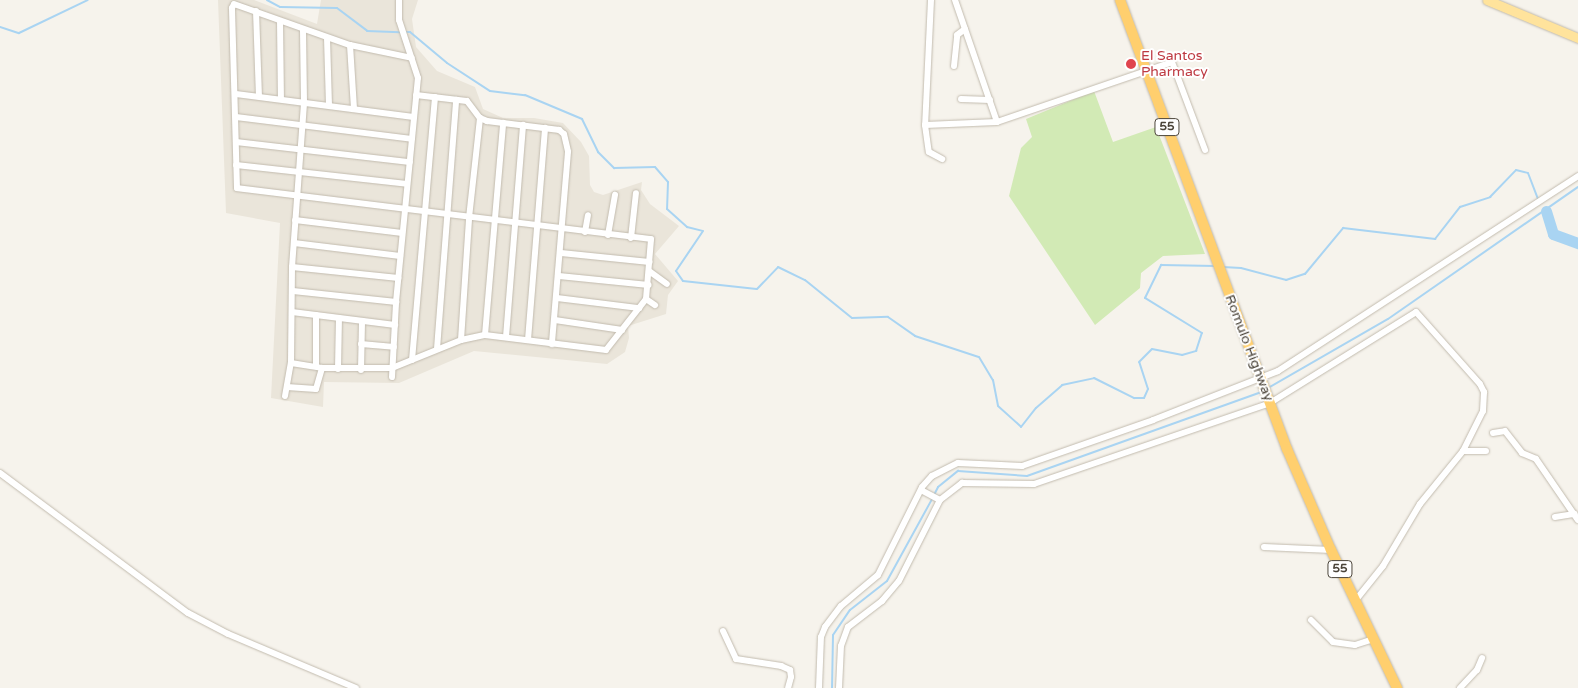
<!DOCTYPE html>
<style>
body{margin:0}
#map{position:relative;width:1578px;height:688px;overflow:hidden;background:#f6f3ec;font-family:"Varela Round",sans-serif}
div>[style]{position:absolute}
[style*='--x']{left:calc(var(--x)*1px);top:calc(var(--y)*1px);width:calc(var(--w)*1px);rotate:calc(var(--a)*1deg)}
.residential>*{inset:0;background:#eae5da}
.green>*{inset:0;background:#d2eab5}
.stream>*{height:2px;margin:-1px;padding:0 1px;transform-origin:1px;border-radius:1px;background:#a9d4f2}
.river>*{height:11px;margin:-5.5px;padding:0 5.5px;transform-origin:5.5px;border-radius:5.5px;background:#a9d4f2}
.roads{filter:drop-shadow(0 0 1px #c2bbae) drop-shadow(0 0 1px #c2bbae)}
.minor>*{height:6px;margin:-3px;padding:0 3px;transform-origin:3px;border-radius:3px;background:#fff}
.major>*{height:9px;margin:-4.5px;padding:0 4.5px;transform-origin:4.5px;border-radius:4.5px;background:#ffe39c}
.highway>*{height:10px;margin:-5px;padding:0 5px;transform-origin:5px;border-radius:5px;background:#ffcf6e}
.dots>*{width:14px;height:14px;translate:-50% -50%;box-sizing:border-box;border:2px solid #fff;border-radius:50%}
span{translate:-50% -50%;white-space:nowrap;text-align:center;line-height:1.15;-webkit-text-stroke:4px #fff;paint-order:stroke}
.shield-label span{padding:1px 4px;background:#fff;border:1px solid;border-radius:4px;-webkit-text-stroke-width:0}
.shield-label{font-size:12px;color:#4b4439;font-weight:700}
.health-label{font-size:14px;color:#be3a42}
.left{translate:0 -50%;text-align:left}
.street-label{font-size:14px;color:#4b4439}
</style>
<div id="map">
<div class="residential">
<i style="clip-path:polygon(218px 0,254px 0,317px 24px,321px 0,418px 0,412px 19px,416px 47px,437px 71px,475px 87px,483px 109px,503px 118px,534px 118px,563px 123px,581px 142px,589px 156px,590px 185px,594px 192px,603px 195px,642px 182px,641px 190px,650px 204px,679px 226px,655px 254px,678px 281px,668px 295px,666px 314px,628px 326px,629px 338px,625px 352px,607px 364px,474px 351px,399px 383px,324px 382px,323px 407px,271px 398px,280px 223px,226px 213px)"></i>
</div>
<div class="green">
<i style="clip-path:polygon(1094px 91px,1113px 142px,1156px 127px,1205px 254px,1163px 256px,1141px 273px,1140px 288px,1095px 325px,1009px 196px,1021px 148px,1032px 137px,1026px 119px)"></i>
</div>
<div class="stream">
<i style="--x:267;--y:0;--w:15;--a:28"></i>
<i style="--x:280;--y:7;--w:57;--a:1"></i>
<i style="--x:337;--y:8;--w:38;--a:37"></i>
<i style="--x:367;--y:31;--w:33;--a:2"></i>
<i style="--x:0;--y:27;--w:20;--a:18"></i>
<i style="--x:19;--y:33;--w:76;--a:-25.6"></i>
<i style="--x:405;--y:32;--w:5;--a:0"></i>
<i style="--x:410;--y:32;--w:48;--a:40"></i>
<i style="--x:447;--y:63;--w:51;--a:33.1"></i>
<i style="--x:490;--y:91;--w:35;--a:7"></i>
<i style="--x:525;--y:95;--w:62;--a:22.8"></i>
<i style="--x:582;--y:119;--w:37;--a:64"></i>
<i style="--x:598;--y:152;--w:23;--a:45"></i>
<i style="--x:614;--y:168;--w:41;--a:-1.4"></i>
<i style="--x:655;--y:167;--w:20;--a:49"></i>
<i style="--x:668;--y:182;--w:27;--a:92"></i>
<i style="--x:667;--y:209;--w:27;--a:42"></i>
<i style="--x:687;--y:227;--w:16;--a:14"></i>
<i style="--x:703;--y:231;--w:48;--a:124"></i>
<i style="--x:676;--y:271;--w:12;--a:55"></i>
<i style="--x:683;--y:281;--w:74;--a:6.2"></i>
<i style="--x:757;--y:289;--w:30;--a:-46"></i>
<i style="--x:778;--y:267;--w:30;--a:26"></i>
<i style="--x:805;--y:280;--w:60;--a:39"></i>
<i style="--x:852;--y:318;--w:36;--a:-2"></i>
<i style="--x:888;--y:317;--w:33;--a:35"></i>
<i style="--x:915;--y:336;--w:67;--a:18.2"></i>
<i style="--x:979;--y:357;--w:27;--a:59"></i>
<i style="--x:993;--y:380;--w:26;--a:79"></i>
<i style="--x:998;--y:406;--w:31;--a:42"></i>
<i style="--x:1021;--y:427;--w:24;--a:-52"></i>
<i style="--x:1036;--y:408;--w:35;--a:-41"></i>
<i style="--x:1062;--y:385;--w:33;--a:-12"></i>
<i style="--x:1094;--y:378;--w:45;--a:26.6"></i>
<i style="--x:1134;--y:398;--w:10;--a:0"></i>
<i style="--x:1144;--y:398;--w:10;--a:-66"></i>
<i style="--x:1148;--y:389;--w:28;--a:-108"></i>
<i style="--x:1139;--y:362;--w:18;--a:-45"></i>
<i style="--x:1152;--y:349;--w:31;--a:11"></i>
<i style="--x:1182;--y:355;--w:15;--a:-16"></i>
<i style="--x:1196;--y:351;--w:19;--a:-72"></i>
<i style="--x:1202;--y:333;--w:67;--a:-148.4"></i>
<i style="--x:1145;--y:298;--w:37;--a:-64"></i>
<i style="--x:1161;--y:265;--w:54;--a:1.1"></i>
<i style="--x:1223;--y:267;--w:18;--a:3"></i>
<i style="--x:1241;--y:268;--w:47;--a:14.9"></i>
<i style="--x:1286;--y:280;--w:20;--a:-18"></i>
<i style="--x:1305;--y:274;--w:60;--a:-50.4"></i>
<i style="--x:1343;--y:228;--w:93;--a:6.8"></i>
<i style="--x:1435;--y:239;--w:41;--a:-52"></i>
<i style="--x:1460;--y:207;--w:32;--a:-18"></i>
<i style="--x:1490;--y:197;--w:37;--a:-46"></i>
<i style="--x:1516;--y:170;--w:12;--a:14"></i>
<i style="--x:1528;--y:173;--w:28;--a:69"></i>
<i style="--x:1268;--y:388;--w:138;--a:-29.9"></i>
<i style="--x:1388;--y:319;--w:231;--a:-34.8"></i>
<i style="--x:934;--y:495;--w:9;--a:-63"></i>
<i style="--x:938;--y:487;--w:26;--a:-39"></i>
<i style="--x:958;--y:471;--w:69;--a:4.1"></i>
<i style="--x:1027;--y:476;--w:249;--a:-19.7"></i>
<i style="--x:832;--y:688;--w:53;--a:-88.9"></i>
<i style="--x:833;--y:635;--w:30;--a:-56"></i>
<i style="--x:850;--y:610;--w:47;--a:-38.1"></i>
<i style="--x:887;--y:581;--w:94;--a:-61.2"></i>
</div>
<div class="river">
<i style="--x:1546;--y:211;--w:24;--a:73"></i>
<i style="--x:1553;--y:234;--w:27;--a:20"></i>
</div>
<div class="roads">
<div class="minor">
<i style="--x:931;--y:0;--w:125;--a:92.7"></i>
<i style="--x:925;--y:125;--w:72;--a:-2.4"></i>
<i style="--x:955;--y:0;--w:129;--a:71"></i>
<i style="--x:997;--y:122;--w:185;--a:-18.9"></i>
<i style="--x:1172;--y:62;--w:94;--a:69.4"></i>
<i style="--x:256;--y:11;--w:85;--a:88"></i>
<i style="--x:280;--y:21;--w:78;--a:89.3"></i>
<i style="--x:327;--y:38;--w:67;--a:88.3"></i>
<i style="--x:350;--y:45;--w:64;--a:86.4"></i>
<i style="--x:954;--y:66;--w:31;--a:-84"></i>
<i style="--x:957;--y:35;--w:10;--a:-37"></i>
<i style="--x:236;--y:94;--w:179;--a:7.4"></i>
<i style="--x:416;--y:95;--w:51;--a:6.7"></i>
<i style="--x:467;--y:101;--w:21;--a:53"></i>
<i style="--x:480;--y:118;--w:8;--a:23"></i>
<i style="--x:487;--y:121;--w:73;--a:7.1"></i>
<i style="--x:559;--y:130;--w:6;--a:39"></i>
<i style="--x:564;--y:134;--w:18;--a:77"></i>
<i style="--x:568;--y:152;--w:193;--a:94.8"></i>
<i style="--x:961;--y:99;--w:29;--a:2"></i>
<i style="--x:236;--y:117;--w:177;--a:7.1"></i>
<i style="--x:925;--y:125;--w:27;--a:82"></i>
<i style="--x:929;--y:152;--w:15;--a:28"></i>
<i style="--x:236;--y:142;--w:175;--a:6.6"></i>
<i style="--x:236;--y:165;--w:172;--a:6.3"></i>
<i style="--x:295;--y:220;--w:108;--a:6.9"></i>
<i style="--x:585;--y:232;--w:17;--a:-80"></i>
<i style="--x:608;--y:235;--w:41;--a:-80.1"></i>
<i style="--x:631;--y:238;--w:45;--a:-83.7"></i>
<i style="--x:294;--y:243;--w:107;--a:7"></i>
<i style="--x:561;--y:253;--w:89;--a:5.8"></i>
<i style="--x:292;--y:267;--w:107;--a:5.9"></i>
<i style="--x:649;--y:271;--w:22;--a:36"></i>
<i style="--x:559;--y:276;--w:90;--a:5.7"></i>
<i style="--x:293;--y:291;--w:104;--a:6.1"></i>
<i style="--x:557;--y:298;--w:83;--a:7"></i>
<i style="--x:646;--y:299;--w:11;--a:34"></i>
<i style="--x:292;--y:312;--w:104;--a:7.2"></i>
<i style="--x:555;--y:320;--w:68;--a:8.5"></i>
<i style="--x:485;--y:335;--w:213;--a:-85.1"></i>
<i style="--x:506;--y:337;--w:213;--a:-85.4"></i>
<i style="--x:461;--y:340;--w:122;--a:-86.2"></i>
<i style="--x:469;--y:218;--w:101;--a:-83.7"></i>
<i style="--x:528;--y:340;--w:213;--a:-85.4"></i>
<i style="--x:361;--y:344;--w:33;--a:5"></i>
<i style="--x:437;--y:349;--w:250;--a:-85.6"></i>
<i style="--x:412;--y:360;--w:264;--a:-85"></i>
<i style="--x:291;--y:363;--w:31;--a:9"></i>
<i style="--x:322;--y:368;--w:70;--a:0"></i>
<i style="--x:392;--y:368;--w:74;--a:-22.1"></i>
<i style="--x:461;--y:340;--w:25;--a:-12"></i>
<i style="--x:485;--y:335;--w:122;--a:7.1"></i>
<i style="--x:606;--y:350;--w:65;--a:-51.9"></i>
<i style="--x:646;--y:299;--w:60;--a:-85.2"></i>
<i style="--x:651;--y:239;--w:417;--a:-173"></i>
<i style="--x:237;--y:188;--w:180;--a:-91.6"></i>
<i style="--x:232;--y:8;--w:4;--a:-63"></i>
<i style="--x:234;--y:4;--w:123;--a:19.5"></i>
<i style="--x:350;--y:45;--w:63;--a:11.8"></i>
<i style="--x:316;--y:366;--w:51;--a:-90"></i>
<i style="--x:338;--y:369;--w:51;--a:-88.9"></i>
<i style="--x:361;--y:370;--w:49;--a:-88.8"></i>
<i style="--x:392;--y:377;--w:75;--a:-86.9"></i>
<i style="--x:396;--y:302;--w:225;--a:-84.4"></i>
<i style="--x:418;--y:78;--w:61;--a:-108.1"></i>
<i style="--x:399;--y:20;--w:20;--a:-90"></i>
<i style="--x:287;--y:387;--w:29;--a:4"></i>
<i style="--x:316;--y:389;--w:22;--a:-74"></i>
<i style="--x:285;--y:396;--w:34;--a:-80"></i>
<i style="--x:291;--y:363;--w:96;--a:-89.4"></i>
<i style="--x:292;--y:267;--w:165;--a:-85.8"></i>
<i style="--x:304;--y:102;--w:72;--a:-90.8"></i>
<i style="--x:1493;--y:433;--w:12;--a:-9"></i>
<i style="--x:1505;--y:431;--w:28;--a:52"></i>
<i style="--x:1522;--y:453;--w:15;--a:23"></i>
<i style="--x:1536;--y:459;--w:74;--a:55.5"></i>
<i style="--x:0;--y:473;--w:234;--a:36.7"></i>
<i style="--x:188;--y:613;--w:45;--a:27.7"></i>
<i style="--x:228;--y:634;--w:139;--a:22.9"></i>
<i style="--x:921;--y:490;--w:21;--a:28"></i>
<i style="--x:1555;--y:517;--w:20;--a:-9"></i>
<i style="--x:1264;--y:547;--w:67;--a:2.6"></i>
<i style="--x:1355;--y:601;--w:45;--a:-51.3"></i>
<i style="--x:1383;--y:566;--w:72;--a:-59.2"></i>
<i style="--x:1420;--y:504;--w:68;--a:-50.9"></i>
<i style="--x:1463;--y:451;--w:23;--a:0"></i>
<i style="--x:1311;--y:620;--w:31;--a:45"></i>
<i style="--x:1333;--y:642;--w:22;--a:8"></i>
<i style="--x:1355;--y:645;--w:19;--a:-18"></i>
<i style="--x:723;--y:631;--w:31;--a:65"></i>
<i style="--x:736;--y:659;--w:46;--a:8.8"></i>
<i style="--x:781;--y:666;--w:10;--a:24"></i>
<i style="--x:790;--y:670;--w:7;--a:82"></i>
<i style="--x:791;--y:677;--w:11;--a:105"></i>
<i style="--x:819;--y:688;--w:51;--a:-87.8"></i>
<i style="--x:821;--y:637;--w:11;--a:-68"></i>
<i style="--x:825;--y:627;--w:26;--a:-53"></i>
<i style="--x:841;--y:606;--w:48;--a:-40"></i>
<i style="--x:878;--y:575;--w:98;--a:-63.4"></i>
<i style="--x:922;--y:487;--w:15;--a:-48"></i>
<i style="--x:932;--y:476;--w:29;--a:-27"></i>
<i style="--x:958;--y:463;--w:64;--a:2.7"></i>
<i style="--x:1022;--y:466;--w:139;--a:-19.3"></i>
<i style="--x:1153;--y:420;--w:134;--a:-21.4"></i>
<i style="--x:1278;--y:371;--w:358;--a:-33"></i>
<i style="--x:839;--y:688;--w:42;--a:-87.3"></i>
<i style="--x:841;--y:646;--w:20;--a:-70"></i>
<i style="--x:848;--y:627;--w:43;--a:-37.4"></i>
<i style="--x:882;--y:601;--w:26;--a:-50"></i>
<i style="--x:899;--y:581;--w:91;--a:-63.2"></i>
<i style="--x:940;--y:500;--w:28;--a:-38"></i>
<i style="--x:962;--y:483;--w:72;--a:0.8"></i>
<i style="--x:1034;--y:484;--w:250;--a:-18.9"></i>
<i style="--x:1270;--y:403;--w:172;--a:-31.9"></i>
<i style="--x:1416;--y:312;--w:96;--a:48.4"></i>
<i style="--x:1480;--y:384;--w:9;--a:63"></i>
<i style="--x:1484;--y:392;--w:19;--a:93"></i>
<i style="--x:1483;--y:411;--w:45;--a:116.6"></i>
<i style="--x:1460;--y:688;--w:25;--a:-47"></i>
<i style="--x:1477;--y:670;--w:13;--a:-67"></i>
</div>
<div class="major">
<i style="--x:1487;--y:0;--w:99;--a:22.7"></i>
</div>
<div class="highway">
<i style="--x:1120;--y:0;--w:479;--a:69.6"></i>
<i style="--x:1287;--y:449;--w:110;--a:66.5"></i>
<i style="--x:1331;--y:550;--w:153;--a:64.4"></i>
</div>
</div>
<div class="dots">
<i style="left:1131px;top:64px;background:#e0444e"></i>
</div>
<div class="shield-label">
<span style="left:1167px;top:127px">55</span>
<span style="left:1340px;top:569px">55</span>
</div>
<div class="health-label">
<span class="left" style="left:1141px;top:64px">El Santos<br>Pharmacy</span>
</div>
<div class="street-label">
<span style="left:1249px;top:348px;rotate:69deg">Romulo Highway</span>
</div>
</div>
